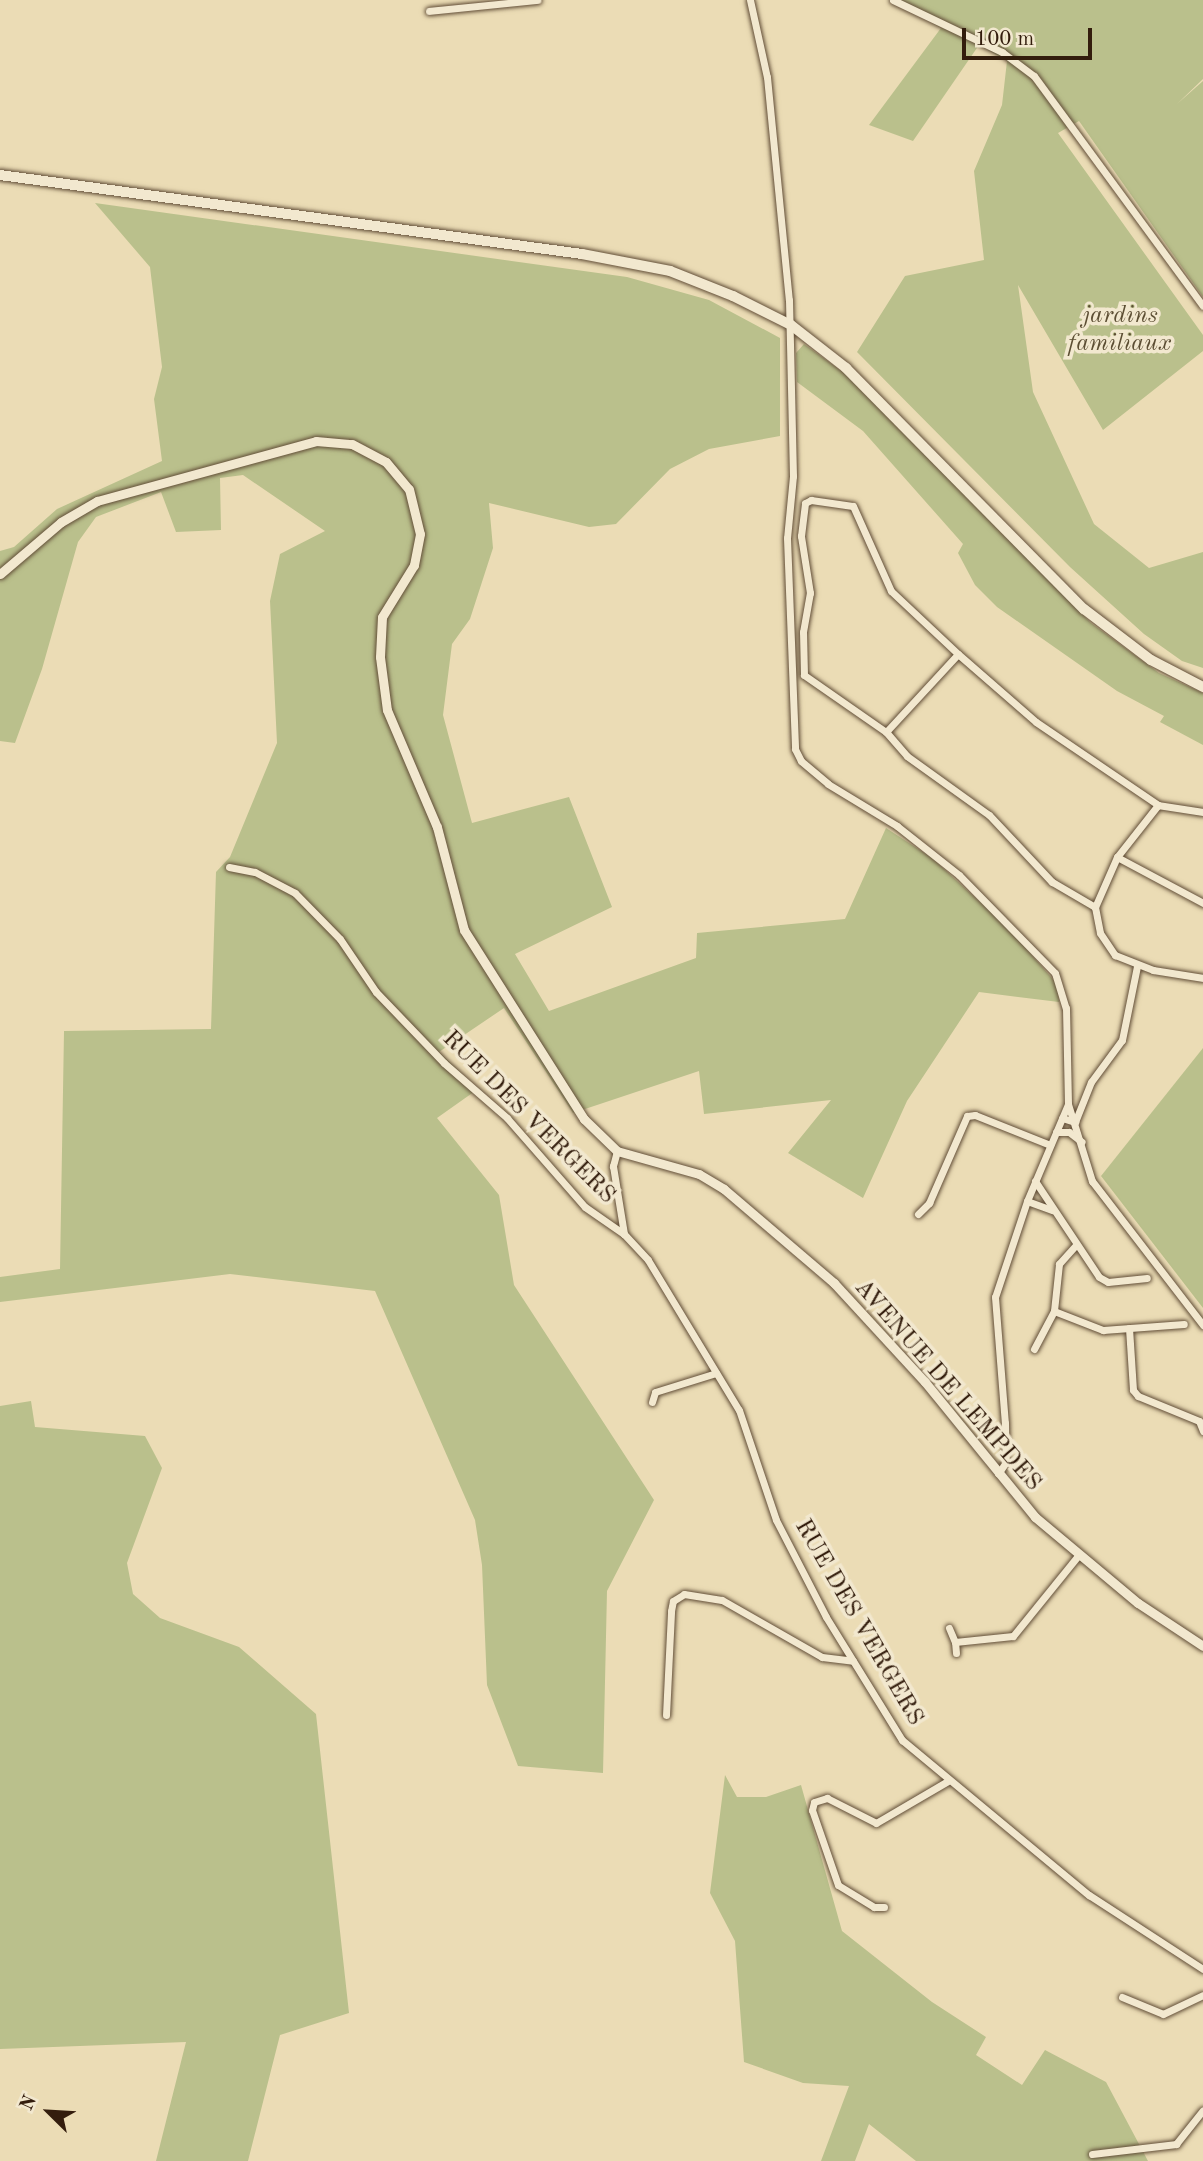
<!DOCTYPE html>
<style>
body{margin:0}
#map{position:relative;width:1203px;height:2161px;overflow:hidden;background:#ebdcb5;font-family:"Old Standard TT",serif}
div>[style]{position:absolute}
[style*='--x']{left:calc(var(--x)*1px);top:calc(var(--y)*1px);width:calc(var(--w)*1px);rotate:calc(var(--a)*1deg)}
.green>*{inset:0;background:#bac08c}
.roads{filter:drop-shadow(0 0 2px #614d37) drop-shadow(0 0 2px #614d37)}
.minor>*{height:7px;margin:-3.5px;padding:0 3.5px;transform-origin:3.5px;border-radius:3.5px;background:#f2e8cf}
.tertiary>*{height:9px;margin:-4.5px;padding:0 4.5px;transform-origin:4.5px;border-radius:4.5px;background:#f2e8cf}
.secondary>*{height:10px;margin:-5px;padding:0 5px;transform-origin:5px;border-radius:5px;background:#f2e8cf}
span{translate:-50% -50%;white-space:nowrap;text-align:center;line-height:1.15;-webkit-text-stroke:7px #f2e8cf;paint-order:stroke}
.park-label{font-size:24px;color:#5c4e33;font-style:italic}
.street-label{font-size:24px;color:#331d0d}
.north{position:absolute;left:14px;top:2077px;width:70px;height:70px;-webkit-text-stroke:5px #f2e8cf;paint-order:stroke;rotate:294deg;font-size:19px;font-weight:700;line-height:28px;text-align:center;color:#331d0d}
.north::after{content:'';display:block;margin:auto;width:24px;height:32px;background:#331d0d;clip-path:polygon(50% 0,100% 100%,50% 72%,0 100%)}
.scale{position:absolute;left:962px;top:28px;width:130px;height:32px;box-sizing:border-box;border:4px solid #331d0d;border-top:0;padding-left:9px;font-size:21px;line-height:24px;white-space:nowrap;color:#331d0d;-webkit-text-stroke:5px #f2e8cf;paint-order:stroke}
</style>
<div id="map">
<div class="green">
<i style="clip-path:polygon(902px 0,1203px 0,1203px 79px,1177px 104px,1203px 81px,1203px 297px,1079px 121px,1058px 133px,1203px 335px,1203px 351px,1103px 430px,1018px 285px,1033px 392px,1094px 524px,1149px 568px,1203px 552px,1203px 668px,1182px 661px,1144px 634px,1070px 567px,857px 352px,905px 276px,984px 260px,974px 171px,1002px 105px,1007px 61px,979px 45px,913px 141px,869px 125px,941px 28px,900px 4px)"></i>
<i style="clip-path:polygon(95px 203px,627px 277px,709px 300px,780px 338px,780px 436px,709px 449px,670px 469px,616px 524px,589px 527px,489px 503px,493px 548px,470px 619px,452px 644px,443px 715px,472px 823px,569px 797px,612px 907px,515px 954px,549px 1011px,696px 958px,697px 933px,845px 919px,886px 828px,932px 858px,1006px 926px,1058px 985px,1059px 1002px,979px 992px,907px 1101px,863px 1198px,788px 1153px,831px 1100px,704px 1114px,699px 1071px,573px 1113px,504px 1008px,439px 1052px,478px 1089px,437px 1118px,499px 1195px,514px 1285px,654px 1500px,607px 1591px,603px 1773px,518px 1766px,487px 1685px,482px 1565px,475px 1520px,375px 1291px,230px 1274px,0 1302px,0 1277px,60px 1269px,64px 1031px,211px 1029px,216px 872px,230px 857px,277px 743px,270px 601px,280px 554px,325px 531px,243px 475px,220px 478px,221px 530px,176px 532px,161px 492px,96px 517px,78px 542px,42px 669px,15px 743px,0 741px,0 551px,14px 547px,57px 509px,162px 461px,154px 399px,162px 367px,150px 267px)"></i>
<i style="clip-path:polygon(804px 344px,844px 373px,1091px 623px,1159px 673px,1203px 693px,1203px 745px,1160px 722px,1164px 716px,1117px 691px,997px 607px,975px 585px,958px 553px,963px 544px,863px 431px,797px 382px,796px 353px)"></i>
<i style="clip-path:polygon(1203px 1048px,1203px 1308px,1101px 1176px)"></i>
<i style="clip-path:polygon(31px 1401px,35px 1427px,145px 1436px,162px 1468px,127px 1563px,133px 1594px,160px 1618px,239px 1647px,316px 1714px,349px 2013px,280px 2035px,248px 2161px,156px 2161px,186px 2042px,0 2049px,0 1406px)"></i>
<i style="clip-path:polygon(725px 1775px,737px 1797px,766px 1797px,801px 1785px,842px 1931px,932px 2002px,986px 2037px,976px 2055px,1022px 2085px,1045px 2050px,1106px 2082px,1148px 2161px,916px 2161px,869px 2124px,855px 2161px,821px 2161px,849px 2086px,803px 2083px,744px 2062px,735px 1941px,710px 1893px)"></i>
</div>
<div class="roads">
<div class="minor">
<i style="--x:750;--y:0;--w:79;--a:77.6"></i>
<i style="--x:767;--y:77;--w:224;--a:84.4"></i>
<i style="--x:789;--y:300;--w:176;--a:88.7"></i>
<i style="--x:793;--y:476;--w:62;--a:95.5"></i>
<i style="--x:787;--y:538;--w:211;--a:87.8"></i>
<i style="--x:795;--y:749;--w:13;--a:63"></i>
<i style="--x:801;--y:761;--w:35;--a:40"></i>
<i style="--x:828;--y:784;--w:81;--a:31.3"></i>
<i style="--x:897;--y:826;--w:79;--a:38.3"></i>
<i style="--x:959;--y:875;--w:137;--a:45.6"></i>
<i style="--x:1055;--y:973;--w:37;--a:73"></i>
<i style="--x:1066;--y:1008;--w:96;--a:88.8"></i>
<i style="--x:1068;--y:1104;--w:105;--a:112.9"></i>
<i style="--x:1027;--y:1201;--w:101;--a:108.4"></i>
<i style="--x:995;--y:1297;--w:126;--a:85.5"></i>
<i style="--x:1005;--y:1423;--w:39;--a:89"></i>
<i style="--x:1006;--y:1462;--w:14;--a:124"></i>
<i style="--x:893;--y:0;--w:121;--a:25.5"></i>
<i style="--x:1002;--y:52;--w:40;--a:37"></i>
<i style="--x:1034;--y:76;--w:285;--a:53.7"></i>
<i style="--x:429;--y:11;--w:109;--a:-5.8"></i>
<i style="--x:886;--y:732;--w:100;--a:-145.2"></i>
<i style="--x:804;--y:675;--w:43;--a:-91.3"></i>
<i style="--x:803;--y:632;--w:40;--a:-80"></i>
<i style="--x:810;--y:593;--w:58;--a:-99"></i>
<i style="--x:801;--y:536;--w:33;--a:-83"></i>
<i style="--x:805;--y:503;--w:7;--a:-27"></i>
<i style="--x:811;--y:500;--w:42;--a:8.1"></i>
<i style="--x:853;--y:506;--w:93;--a:65.9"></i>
<i style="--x:891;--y:591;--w:92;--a:43.2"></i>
<i style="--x:1203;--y:812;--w:46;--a:-171.2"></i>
<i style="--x:1158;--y:805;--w:66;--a:128.3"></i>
<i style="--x:1117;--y:857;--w:55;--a:113.7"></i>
<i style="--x:1095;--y:907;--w:26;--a:79"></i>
<i style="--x:1100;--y:933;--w:27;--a:56"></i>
<i style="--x:1115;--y:955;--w:41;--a:21.5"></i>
<i style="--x:1153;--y:970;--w:51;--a:9.1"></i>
<i style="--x:1117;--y:857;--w:98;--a:28.1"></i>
<i style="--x:229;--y:867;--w:26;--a:11"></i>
<i style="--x:255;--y:872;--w:45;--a:27.7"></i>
<i style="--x:295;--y:893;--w:64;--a:45.6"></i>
<i style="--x:340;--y:939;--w:64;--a:55.8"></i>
<i style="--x:376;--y:992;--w:98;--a:46.2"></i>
<i style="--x:444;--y:1063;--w:84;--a:41.1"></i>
<i style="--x:507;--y:1118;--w:118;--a:48.8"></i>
<i style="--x:585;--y:1207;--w:47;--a:34.7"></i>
<i style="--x:624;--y:1234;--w:35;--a:47"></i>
<i style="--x:648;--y:1260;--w:175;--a:58.8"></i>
<i style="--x:739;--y:1410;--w:116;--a:71.4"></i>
<i style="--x:776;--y:1520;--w:109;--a:62.7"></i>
<i style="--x:826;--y:1617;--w:145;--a:58.3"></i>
<i style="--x:902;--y:1740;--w:243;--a:39.7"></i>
<i style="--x:1089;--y:1895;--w:136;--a:33"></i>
<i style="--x:1095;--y:907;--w:50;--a:-149.8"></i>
<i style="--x:1052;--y:882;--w:92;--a:-133.2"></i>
<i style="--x:989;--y:815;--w:101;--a:-144.3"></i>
<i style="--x:907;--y:756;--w:32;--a:-131"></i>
<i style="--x:886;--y:732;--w:106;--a:-47.3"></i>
<i style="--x:958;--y:654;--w:103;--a:41.1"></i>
<i style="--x:1036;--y:722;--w:148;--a:34.2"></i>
<i style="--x:1068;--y:1104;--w:81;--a:72.7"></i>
<i style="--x:1092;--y:1181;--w:182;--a:52.4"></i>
<i style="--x:1062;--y:1118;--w:14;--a:17"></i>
<i style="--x:1075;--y:1122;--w:43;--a:-68.2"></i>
<i style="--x:1091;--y:1082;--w:52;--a:-53.6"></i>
<i style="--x:1122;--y:1040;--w:76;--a:-78.5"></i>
<i style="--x:1056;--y:1132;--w:13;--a:0"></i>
<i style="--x:1069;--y:1132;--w:16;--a:38"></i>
<i style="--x:617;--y:1151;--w:16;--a:105"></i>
<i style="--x:613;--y:1166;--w:69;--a:80.8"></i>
<i style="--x:1035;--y:1181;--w:115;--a:56.3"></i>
<i style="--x:1099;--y:1277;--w:10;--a:29"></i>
<i style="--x:1108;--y:1282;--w:39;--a:-6"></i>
<i style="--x:1027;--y:1201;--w:27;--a:20"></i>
<i style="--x:918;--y:1214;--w:16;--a:-45"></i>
<i style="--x:929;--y:1203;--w:95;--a:-66.4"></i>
<i style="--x:967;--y:1116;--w:8;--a:-7"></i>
<i style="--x:975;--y:1115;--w:81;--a:21.8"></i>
<i style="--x:1075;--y:1246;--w:24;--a:132"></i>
<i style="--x:1059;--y:1264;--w:47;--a:96.1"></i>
<i style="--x:1054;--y:1311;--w:53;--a:21.2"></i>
<i style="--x:1103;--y:1330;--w:81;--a:-4.2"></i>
<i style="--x:1129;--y:1328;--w:62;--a:86.3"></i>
<i style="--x:1133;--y:1390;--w:8;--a:50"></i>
<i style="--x:1138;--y:1396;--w:66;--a:22.3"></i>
<i style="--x:1199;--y:1421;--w:11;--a:68"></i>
<i style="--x:1034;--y:1349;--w:43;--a:-62.2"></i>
<i style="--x:652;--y:1402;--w:10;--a:-73"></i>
<i style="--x:655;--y:1392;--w:64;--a:-17.3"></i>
<i style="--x:949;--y:1628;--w:15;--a:67"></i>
<i style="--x:956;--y:1653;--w:11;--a:-95"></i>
<i style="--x:955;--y:1642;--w:58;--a:-5.9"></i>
<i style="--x:1013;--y:1636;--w:102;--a:-51"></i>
<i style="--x:666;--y:1715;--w:104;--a:-87.2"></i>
<i style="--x:671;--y:1611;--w:10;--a:-79"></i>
<i style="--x:673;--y:1601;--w:13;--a:-32"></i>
<i style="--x:684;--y:1594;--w:38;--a:9"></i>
<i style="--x:722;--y:1600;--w:115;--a:29.7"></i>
<i style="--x:822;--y:1657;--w:31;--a:7"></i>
<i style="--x:884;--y:1907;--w:10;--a:180"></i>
<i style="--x:874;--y:1907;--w:42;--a:-148.6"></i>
<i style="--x:838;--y:1885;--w:79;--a:-109.1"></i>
<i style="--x:812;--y:1810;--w:8;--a:-76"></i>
<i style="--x:814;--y:1802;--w:14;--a:-17"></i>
<i style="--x:827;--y:1798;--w:55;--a:27"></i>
<i style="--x:876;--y:1823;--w:83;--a:-30.3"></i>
<i style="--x:1122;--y:1997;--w:44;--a:22.5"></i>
<i style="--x:1163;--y:2014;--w:44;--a:-25.4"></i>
<i style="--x:1092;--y:2154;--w:85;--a:-6.8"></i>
<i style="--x:1176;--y:2144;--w:43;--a:-51.5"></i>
</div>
<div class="tertiary">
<i style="--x:0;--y:574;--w:80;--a:-40.4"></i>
<i style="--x:61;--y:522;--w:42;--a:-30.3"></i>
<i style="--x:97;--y:501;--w:227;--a:-15.3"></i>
<i style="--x:316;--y:441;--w:36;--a:5"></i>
<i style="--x:352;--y:444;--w:38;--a:28"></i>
<i style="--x:386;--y:462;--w:35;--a:50"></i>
<i style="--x:409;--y:489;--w:46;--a:76.3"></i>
<i style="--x:420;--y:534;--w:32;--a:101"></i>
<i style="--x:414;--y:565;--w:61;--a:121.6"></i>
<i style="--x:382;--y:617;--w:40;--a:92.9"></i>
<i style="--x:380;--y:657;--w:53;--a:82.5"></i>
<i style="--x:387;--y:710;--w:127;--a:66.9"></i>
<i style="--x:437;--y:827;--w:106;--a:75.3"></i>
<i style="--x:464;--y:930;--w:224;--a:57.6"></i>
<i style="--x:584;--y:1119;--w:46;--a:44.1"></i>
<i style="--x:617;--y:1151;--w:85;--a:15.7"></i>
<i style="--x:699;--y:1174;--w:29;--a:31"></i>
<i style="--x:724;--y:1189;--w:145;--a:40.5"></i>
<i style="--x:834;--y:1283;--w:134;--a:47.4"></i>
<i style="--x:925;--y:1382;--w:174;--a:50.8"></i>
<i style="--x:1035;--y:1517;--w:134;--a:39.9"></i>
<i style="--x:1138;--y:1603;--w:78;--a:33.5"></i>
</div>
<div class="secondary">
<i style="--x:0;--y:175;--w:587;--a:7.73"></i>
<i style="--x:582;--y:254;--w:90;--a:10.9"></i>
<i style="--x:670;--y:271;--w:68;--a:21.6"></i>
<i style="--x:733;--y:296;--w:65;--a:26.6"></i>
<i style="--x:791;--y:325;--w:70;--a:38"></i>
<i style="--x:846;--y:368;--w:339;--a:45.4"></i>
<i style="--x:1084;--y:609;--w:84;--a:37.3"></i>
<i style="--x:1151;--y:660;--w:59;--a:27.4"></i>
</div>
</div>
<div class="park-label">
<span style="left:1120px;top:331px">jardins<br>familiaux</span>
</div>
<div class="street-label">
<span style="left:528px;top:1118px;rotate:45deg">RUE DES VERGERS</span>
<span style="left:947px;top:1386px;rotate:49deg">AVENUE DE LEMPDES</span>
<span style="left:858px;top:1623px;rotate:60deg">RUE DES VERGERS</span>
</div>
<div class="north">N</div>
<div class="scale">100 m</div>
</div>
